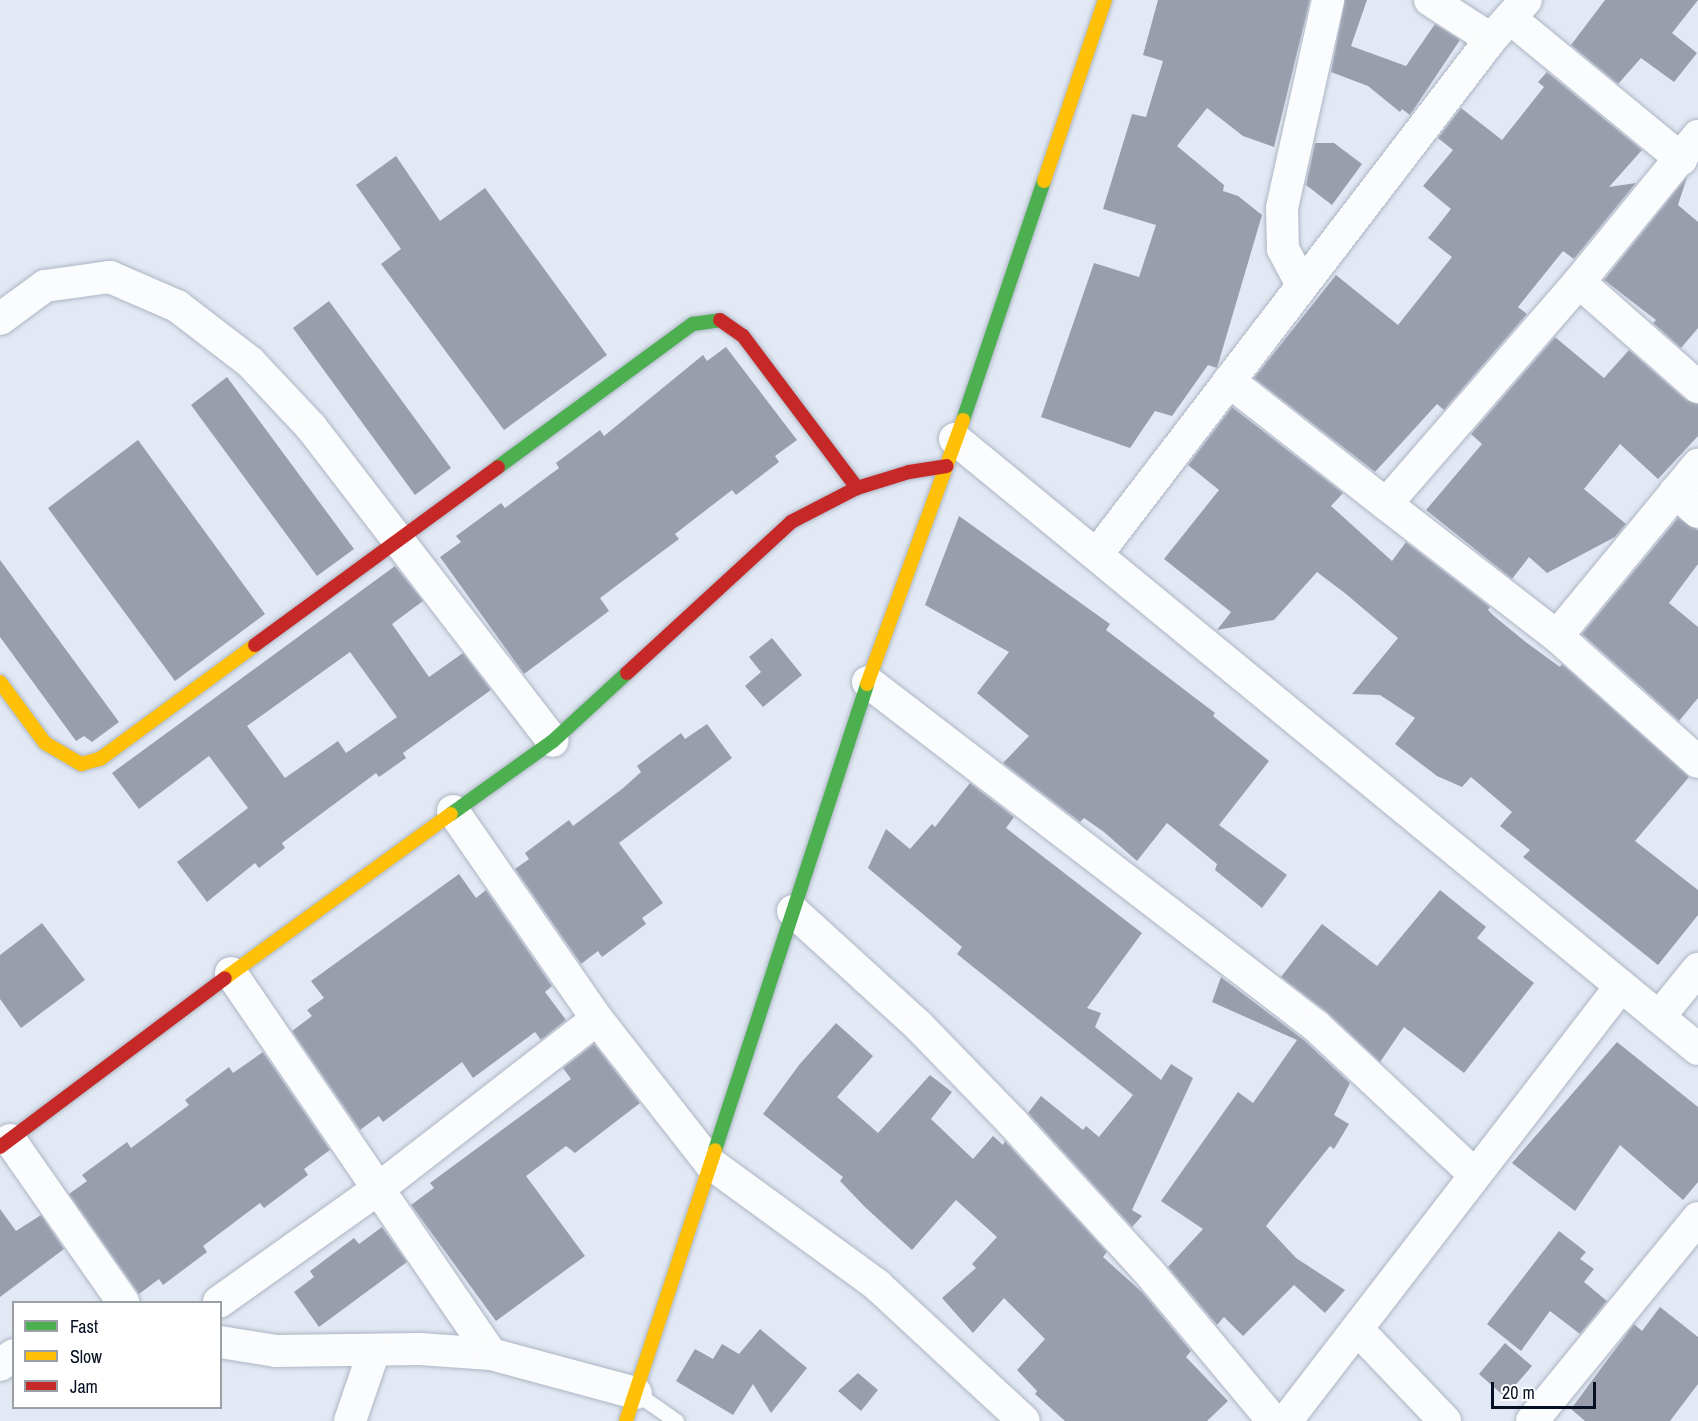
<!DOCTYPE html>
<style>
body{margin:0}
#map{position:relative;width:1698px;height:1421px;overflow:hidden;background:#e2e9f4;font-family:"Archivo Narrow",sans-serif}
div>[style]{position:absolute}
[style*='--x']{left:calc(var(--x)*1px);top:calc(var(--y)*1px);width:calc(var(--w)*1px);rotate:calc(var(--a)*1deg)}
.building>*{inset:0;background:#9a9eac}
.roads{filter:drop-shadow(0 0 2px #adb6c4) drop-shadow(0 0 2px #adb6c4)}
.lane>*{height:15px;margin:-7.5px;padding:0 7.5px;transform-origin:7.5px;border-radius:7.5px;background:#fbfcfd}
.street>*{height:32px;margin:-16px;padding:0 16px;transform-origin:16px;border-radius:16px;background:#fbfcfd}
.fast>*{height:14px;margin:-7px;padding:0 7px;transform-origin:7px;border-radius:7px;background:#4caf50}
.slow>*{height:14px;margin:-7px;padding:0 7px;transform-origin:7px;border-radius:7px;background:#ffc107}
.jam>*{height:14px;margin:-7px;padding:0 7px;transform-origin:7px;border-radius:7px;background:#c62828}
span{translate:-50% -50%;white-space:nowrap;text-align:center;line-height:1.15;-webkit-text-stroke:6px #fff;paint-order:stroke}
.legend{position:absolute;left:12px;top:1301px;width:210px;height:108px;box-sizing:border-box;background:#fff;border:2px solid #9ba0a7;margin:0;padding:8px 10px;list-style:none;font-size:18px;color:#061223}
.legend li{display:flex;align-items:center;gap:12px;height:30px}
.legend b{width:30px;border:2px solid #9ba0a7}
.scale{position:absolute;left:1491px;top:1382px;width:105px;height:27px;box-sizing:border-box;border:3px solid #061223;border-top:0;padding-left:8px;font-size:18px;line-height:21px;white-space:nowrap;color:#061223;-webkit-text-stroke:4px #fff;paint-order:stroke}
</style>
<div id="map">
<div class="building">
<i style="clip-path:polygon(1158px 0,1310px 0,1274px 147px,1243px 136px,1207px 108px,1177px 146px,1224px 185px,1223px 191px,1238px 196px,1262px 215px,1217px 368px,1208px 365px,1172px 416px,1155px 411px,1130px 448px,1041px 417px,1094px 263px,1139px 277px,1156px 225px,1103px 209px,1132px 114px,1146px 117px,1163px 61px,1143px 55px)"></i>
<i style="clip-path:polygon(1345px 0,1367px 0,1351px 46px,1406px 66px,1435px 24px,1460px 40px,1410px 115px,1402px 109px,1400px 112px,1368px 86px,1331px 72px)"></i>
<i style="clip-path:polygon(1605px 0,1698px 0,1672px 33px,1697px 53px,1674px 82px,1641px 58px,1618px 84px,1571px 45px)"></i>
<i style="clip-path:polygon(1547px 72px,1642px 150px,1609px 187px,1636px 183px,1574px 259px,1563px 251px,1518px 307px,1527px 314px,1444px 410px,1437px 404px,1375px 472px,1254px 378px,1336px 275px,1398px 325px,1452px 257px,1428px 238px,1451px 209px,1423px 186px,1453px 150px,1438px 138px,1461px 108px,1502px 140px,1544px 87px,1538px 82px)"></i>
<i style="clip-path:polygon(1315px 143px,1334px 143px,1362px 164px,1332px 205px,1306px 185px)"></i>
<i style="clip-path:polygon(396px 156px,440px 221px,485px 188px,607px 355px,504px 430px,381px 264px,401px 249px,356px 185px)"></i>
<i style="clip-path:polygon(1687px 177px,1678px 205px,1698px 222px,1698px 328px,1681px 348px,1653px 323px,1656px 320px,1604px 280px)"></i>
<i style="clip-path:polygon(329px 301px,451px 468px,415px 495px,293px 328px)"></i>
<i style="clip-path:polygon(1555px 337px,1604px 378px,1629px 350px,1686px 400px,1698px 404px,1698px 436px,1658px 479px,1620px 444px,1584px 489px,1626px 524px,1615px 537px,1547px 573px,1529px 557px,1512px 579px,1426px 510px,1482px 444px,1471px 434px)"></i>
<i style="clip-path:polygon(726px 347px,797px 440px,775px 456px,779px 462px,736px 495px,732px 490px,675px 534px,679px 539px,600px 598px,609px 611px,524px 674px,440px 557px,461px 542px,456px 536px,501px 503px,505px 508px,559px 468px,556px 463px,600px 430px,604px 436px,703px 355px,707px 361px)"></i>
<i style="clip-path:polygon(227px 377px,354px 549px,317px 576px,191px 405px)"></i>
<i style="clip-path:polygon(1232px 407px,1343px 493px,1331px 506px,1392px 561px,1406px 542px,1490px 607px,1488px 610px,1494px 616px,1527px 643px,1560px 667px,1562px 664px,1689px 777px,1635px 841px,1698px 890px,1698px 915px,1658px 965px,1523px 857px,1530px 850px,1500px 826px,1512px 812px,1471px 777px,1462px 787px,1437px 776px,1395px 744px,1415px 718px,1380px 695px,1352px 694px,1398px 638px,1346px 594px,1317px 572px,1274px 620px,1217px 630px,1231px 612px,1164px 559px,1219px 490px,1188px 465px)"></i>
<i style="clip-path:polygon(138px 440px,265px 614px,175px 681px,48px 508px)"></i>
<i style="clip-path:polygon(959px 516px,1110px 624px,1106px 630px,1215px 713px,1213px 716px,1269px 761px,1219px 825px,1287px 875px,1262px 908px,1215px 870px,1217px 864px,1167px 823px,1137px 861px,1104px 832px,1084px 818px,1080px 822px,1003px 763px,1029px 736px,977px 693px,1009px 652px,925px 605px)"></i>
<i style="clip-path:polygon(1678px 518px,1698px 530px,1698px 564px,1669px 603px,1698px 627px,1698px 698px,1679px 721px,1582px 634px)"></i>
<i style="clip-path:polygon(0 560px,119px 722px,92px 742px,84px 736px,76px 741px,0 637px)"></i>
<i style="clip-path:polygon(evenodd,395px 566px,423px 601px,392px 624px,429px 677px,463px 653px,491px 690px,403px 753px,406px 758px,379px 777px,376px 773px,282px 843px,285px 848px,259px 868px,255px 863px,207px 902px,177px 862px,248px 808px,209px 756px,139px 809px,112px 773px,395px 566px,350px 652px,397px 717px,346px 753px,338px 741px,285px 778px,247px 726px,350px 652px)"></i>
<i style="clip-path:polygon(772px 638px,802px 675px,763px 707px,745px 686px,761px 672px,749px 657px)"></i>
<i style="clip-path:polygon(707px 724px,732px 758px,619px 843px,663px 903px,642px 918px,646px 924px,602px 957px,598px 951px,581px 964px,515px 869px,529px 859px,525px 853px,569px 820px,573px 826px,622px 789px,641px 772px,637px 766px,681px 733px,685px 739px)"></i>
<i style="clip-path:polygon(970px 783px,1014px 817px,1006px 828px,1142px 933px,1087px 1008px,1101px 1013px,1095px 1027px,1161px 1080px,1171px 1064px,1193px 1078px,1132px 1210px,1142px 1216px,1132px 1227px,1028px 1113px,1041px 1096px,1083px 1130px,1086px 1126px,1099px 1137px,1133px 1095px,957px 954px,962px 947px,868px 868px,886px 829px,910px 849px,932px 824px,935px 827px)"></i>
<i style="clip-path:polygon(459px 874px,476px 898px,486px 890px,552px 986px,545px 992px,566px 1020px,541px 1040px,535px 1032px,473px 1078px,462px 1062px,383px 1122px,379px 1116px,360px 1130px,292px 1031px,312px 1016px,307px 1010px,324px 998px,311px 981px)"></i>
<i style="clip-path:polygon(1440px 890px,1486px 927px,1477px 938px,1534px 983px,1464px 1073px,1404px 1027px,1380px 1062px,1328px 1013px,1281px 977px,1322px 924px,1377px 966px)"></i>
<i style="clip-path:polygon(42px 923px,85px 980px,21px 1028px,0 999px,0 955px)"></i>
<i style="clip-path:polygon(1221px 977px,1304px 1040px,1350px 1083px,1334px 1115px,1349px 1124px,1334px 1149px,1330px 1146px,1266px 1226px,1296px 1258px,1345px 1290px,1325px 1313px,1294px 1285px,1243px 1336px,1224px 1317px,1217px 1325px,1168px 1267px,1203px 1229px,1161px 1201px,1238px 1092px,1253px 1103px,1297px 1040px,1212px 1002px)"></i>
<i style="clip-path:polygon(836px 1023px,873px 1056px,837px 1097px,878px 1133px,930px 1075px,952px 1092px,931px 1119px,973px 1159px,993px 1136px,1003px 1145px,1005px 1141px,1107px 1252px,1103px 1257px,1143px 1293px,1191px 1351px,1186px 1357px,1228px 1401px,1207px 1421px,1065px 1421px,1035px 1394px,1037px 1391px,1017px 1370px,1045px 1339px,1004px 1298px,973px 1333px,942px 1298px,976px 1268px,972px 1264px,997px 1237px,956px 1200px,912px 1250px,866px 1208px,840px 1181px,843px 1177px,763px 1114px,799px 1065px)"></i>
<i style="clip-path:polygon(1617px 1042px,1698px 1107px,1698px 1182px,1683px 1200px,1620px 1145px,1575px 1211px,1512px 1163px)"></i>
<i style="clip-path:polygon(594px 1044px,640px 1103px,575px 1153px,566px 1146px,526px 1176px,585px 1256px,496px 1321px,411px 1205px,434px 1188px,430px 1183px,571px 1079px,563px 1068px)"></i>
<i style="clip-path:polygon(263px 1052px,330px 1150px,304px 1169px,308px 1175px,264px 1208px,260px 1203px,203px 1246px,207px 1252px,163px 1285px,159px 1279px,139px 1294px,69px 1194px,87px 1181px,82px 1175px,127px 1142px,131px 1148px,189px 1105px,185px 1100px,229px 1067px,233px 1073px)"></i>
<i style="clip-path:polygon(0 1209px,16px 1231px,41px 1215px,64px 1249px,0 1297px)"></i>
<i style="clip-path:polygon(382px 1227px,407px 1262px,319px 1327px,294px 1292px,314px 1277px,310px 1271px,354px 1238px,359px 1244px)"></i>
<i style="clip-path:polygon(1559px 1231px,1586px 1252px,1580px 1259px,1594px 1269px,1584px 1282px,1607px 1301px,1580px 1334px,1550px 1311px,1521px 1351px,1487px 1324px)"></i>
<i style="clip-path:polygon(1660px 1307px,1698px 1337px,1698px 1384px,1670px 1421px,1585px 1421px,1571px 1409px,1634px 1324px,1642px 1331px)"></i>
<i style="clip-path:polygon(760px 1329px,807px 1368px,771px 1413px,753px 1384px,733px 1415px,676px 1381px,695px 1349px,713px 1359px,722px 1344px,739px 1354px)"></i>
<i style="clip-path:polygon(1505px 1343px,1532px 1366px,1505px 1397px,1479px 1374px)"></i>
<i style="clip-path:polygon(858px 1373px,878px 1390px,861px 1411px,838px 1391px)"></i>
</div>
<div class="roads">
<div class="lane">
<i style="--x:636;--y:1393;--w:49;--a:35"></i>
</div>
<div class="street">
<i style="--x:1430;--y:0;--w:72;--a:32.6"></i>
<i style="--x:1510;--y:18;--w:222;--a:39.5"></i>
<i style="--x:1698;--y:136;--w:188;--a:129.2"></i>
<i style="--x:1579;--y:282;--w:294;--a:131"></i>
<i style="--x:1386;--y:504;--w:216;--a:37.7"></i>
<i style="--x:1557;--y:636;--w:189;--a:41.8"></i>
<i style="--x:1579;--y:282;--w:159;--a:41.4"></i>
<i style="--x:1302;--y:285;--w:41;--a:-117.8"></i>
<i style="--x:1283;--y:249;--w:41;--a:-91.4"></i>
<i style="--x:1282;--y:208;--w:213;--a:-77.5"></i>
<i style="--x:0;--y:319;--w:56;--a:-36.3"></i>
<i style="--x:45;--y:286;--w:66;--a:-7.9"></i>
<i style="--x:110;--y:277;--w:73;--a:23.4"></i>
<i style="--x:177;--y:306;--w:92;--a:37.5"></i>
<i style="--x:250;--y:362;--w:89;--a:46.8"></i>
<i style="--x:311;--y:427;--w:396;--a:52.4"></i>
<i style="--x:1229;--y:381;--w:199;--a:38.1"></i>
<i style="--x:955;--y:439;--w:961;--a:39.39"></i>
<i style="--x:1675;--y:492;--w:30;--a:41"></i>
<i style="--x:1097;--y:554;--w:648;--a:-52.58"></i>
<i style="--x:1491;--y:39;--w:52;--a:-48.1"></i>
<i style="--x:1557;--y:636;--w:222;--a:-50.5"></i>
<i style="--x:868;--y:682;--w:565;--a:37.52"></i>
<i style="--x:1316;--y:1026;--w:216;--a:43.1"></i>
<i style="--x:453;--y:811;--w:253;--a:55.3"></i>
<i style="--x:597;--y:1019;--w:183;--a:51.9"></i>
<i style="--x:710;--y:1163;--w:207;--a:36.1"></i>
<i style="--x:877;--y:1285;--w:200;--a:42.8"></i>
<i style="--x:793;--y:911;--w:171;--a:42.4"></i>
<i style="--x:919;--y:1026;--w:134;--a:45.9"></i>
<i style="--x:1012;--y:1122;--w:203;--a:47.6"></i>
<i style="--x:1149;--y:1272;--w:194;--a:50.2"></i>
<i style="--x:231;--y:973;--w:461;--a:55.7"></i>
<i style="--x:1659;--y:1017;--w:62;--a:-50.9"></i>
<i style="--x:10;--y:1140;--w:198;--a:55.1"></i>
<i style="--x:219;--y:1302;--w:195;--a:-35.4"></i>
<i style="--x:378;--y:1189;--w:277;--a:-37.8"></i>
<i style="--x:1358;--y:1330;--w:126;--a:46.3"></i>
<i style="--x:220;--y:1342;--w:57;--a:9.1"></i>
<i style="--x:276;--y:1351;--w:144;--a:-0.8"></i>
<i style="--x:420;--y:1349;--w:71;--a:4"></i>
<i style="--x:491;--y:1354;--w:150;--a:15.1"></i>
<i style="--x:0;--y:1365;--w:17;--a:-36"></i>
<i style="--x:350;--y:1421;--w:74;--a:-71.1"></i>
<i style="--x:1286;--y:1421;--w:549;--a:-52.4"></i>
<i style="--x:1532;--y:1421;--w:262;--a:-50.7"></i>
</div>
<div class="fast">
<i style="--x:963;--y:420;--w:252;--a:-71.3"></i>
<i style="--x:498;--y:467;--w:242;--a:-36.3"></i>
<i style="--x:693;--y:324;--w:27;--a:-8"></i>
<i style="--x:451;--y:814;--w:125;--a:-35.6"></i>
<i style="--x:553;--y:741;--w:100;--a:-42.6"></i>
<i style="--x:715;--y:1150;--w:490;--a:-71.9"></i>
</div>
<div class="slow">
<i style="--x:1044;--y:181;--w:191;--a:-71.4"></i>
<i style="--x:0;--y:682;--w:76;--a:53.6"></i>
<i style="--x:45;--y:743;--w:42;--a:30.3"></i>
<i style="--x:81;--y:764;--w:20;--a:-15"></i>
<i style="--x:100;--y:759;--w:192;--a:-36.3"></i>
<i style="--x:867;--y:684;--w:281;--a:-70"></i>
<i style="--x:225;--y:978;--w:279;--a:-36"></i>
<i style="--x:626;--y:1421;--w:285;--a:-71.8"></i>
</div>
<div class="jam">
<i style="--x:720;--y:320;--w:28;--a:35"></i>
<i style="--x:743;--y:336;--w:190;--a:53.1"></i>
<i style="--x:255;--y:645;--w:301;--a:-36.2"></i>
<i style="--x:627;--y:673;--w:223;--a:-42.6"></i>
<i style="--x:791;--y:522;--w:74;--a:-27.3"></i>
<i style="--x:857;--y:488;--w:54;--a:-17.1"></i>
<i style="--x:909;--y:472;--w:38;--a:-9"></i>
<i style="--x:0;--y:1147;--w:281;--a:-36.9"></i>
</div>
</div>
<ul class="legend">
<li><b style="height:8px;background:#4caf50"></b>Fast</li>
<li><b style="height:8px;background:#ffc107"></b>Slow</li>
<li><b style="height:8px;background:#c62828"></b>Jam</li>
</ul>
<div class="scale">20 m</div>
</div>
